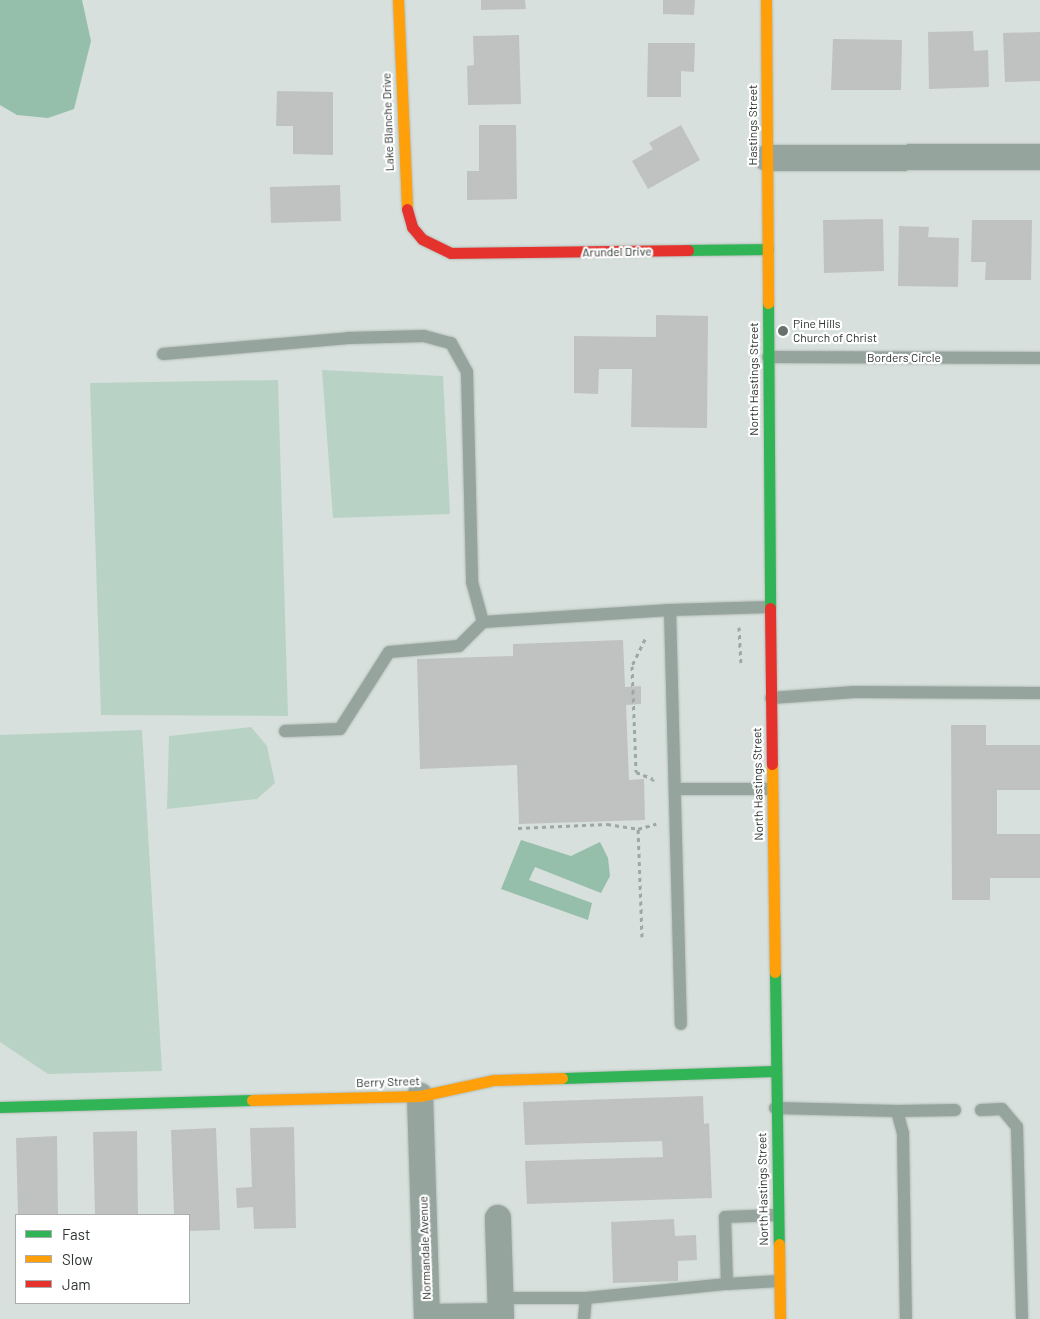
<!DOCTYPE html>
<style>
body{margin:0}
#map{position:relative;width:1040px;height:1319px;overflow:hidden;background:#d7e0dc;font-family:Barlow,sans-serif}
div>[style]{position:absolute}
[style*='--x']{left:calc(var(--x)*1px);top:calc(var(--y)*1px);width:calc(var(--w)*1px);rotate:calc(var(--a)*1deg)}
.green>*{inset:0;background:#b8d3c6}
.water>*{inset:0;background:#95beab}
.building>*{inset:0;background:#c0c2c1}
.path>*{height:3px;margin-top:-1.5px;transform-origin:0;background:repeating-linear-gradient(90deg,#9da8a3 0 4px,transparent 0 8px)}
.roads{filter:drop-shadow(0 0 1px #b6bdb9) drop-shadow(0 0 1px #b6bdb9)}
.lane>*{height:12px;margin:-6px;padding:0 6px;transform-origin:6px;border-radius:6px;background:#96a49e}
.street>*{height:26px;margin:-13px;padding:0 13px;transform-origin:13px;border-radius:13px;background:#96a49e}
.fast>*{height:11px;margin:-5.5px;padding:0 5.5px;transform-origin:5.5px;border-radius:5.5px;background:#30b455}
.slow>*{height:11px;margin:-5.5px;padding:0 5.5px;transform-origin:5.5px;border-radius:5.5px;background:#ff9f0a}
.jam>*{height:11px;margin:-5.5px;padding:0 5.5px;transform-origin:5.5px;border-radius:5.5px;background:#e5322d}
.dots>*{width:14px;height:14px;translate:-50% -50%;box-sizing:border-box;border:2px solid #fff;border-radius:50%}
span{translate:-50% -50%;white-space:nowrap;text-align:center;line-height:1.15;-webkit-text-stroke:4.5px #fff;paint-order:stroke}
.street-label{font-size:12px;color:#2c332f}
.poi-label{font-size:12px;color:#2c332f}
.left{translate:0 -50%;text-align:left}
.legend{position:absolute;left:15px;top:1214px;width:175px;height:90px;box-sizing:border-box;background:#fff;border:1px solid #abadac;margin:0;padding:6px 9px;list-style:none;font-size:15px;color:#2c332f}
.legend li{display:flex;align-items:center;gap:10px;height:25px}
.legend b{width:25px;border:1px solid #abadac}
</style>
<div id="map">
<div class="green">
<i style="clip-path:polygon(322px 370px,443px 376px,450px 514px,333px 518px)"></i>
<i style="clip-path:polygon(278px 380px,288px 716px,101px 715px,90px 383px)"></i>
<i style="clip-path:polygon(251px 727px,267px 746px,275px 783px,257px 799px,167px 809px,169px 736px)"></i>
<i style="clip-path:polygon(142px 730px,162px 1071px,48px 1074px,0 1042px,0 735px)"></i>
</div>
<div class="water">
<i style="clip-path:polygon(0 0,82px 0,91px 41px,74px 109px,48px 118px,17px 115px,0 105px)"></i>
<i style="clip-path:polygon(521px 840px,571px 856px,600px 842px,608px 858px,610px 876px,601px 893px,535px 867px,529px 880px,592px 903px,588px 920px,501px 889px)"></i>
</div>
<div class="building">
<i style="clip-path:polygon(481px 0,525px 0,526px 9px,481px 10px)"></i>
<i style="clip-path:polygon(663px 0,695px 0,694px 15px,663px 14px)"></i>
<i style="clip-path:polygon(973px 31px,974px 51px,988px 50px,989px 87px,929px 89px,928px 32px)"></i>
<i style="clip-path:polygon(1040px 32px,1040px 81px,1005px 82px,1003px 33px)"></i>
<i style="clip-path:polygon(519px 35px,521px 104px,468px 105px,467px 66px,474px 65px,473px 36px)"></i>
<i style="clip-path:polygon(833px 39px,902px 40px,901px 90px,831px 90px)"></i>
<i style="clip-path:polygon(648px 43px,695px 43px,694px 72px,681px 71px,681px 97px,647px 97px)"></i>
<i style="clip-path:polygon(277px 91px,333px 92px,333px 155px,293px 154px,293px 126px,276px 126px)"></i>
<i style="clip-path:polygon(479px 125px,516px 125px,517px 199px,467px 200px,467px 171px,479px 171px)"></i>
<i style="clip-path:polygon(681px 125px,700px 160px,648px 189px,632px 161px,653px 149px,649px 143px)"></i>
<i style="clip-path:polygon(340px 185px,341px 221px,271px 223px,270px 187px)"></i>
<i style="clip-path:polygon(883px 219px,884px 271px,824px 273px,823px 220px)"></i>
<i style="clip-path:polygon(972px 220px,1032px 220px,1031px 280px,985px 280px,986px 262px,971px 262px)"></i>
<i style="clip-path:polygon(899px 226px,929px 227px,928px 237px,959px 238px,958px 287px,898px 286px)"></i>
<i style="clip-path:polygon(656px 315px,708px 316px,707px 428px,631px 427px,632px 369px,599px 369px,598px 394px,574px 393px,574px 336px,656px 337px)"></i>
<i style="clip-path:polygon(623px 640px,625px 687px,641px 686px,641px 704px,626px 705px,629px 780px,644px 779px,645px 820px,519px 824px,517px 765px,420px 769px,417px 659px,513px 656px,513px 644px)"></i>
<i style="clip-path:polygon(951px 725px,986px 725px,986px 745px,1040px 745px,1040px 790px,997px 790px,997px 834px,1040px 834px,1040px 878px,990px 878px,990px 900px,952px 900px)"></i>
<i style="clip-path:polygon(703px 1096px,704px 1124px,709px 1123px,712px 1198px,527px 1204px,525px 1161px,663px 1157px,662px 1141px,525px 1145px,523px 1102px)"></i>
<i style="clip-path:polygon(294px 1127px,296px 1228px,254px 1229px,253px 1207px,237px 1208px,236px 1188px,252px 1187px,250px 1128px)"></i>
<i style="clip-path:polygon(216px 1128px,220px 1230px,189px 1231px,189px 1215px,174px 1215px,171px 1130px)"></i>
<i style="clip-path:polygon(137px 1131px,138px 1215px,95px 1215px,93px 1132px)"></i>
<i style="clip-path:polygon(57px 1136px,58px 1215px,18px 1215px,16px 1138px)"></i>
<i style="clip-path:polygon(674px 1219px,675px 1236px,696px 1235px,697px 1260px,678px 1261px,678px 1281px,613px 1283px,611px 1222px)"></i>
</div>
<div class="path">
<i style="--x:739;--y:627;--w:36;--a:87"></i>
<i style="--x:645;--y:639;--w:30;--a:116"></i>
<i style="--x:632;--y:666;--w:106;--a:87.8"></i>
<i style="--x:636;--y:772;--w:18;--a:22"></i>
<i style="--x:653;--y:779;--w:2;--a:90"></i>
<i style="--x:518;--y:828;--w:89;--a:-2.6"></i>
<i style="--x:607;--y:824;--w:31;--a:9"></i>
<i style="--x:642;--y:937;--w:108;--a:-92.1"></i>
<i style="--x:638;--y:829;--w:19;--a:-16"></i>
</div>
<div class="roads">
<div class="lane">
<i style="--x:163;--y:354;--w:186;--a:-4.9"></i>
<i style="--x:348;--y:338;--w:76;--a:-1.5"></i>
<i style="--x:424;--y:336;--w:28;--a:15"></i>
<i style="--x:451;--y:343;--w:33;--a:61"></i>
<i style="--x:467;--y:372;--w:210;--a:88.6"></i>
<i style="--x:472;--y:582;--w:41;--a:74.6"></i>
<i style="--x:483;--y:622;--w:34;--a:135"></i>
<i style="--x:459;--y:646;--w:70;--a:175.1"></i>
<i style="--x:389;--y:652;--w:91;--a:122.5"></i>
<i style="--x:340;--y:729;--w:55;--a:177.9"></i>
<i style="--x:768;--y:357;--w:272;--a:0.2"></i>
<i style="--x:670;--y:610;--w:414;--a:88.5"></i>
<i style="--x:483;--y:622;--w:187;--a:-3.7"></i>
<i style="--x:670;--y:610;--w:100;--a:-1.7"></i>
<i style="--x:771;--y:698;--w:84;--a:-4.1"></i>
<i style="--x:855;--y:692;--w:185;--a:0.3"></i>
<i style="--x:675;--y:789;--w:97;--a:0"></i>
<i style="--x:775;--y:1108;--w:122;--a:1.4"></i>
<i style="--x:897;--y:1111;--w:23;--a:75"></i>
<i style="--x:903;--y:1133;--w:186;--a:89.1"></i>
<i style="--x:981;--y:1110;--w:21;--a:-3"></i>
<i style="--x:1002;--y:1109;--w:23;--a:50"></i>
<i style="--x:1017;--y:1127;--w:192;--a:88.5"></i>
<i style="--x:897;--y:1111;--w:58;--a:-1"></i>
<i style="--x:777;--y:1215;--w:52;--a:177.8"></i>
<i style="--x:725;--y:1217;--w:67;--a:88.3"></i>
<i style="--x:727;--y:1284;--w:52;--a:-3.3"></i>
<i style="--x:501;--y:1298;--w:85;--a:0"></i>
<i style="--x:584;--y:1319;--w:21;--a:-85"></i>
<i style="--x:586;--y:1298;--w:142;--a:-5.7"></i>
</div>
<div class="street">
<i style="--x:767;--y:158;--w:273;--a:-0.2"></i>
<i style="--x:420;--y:1096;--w:221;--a:88.2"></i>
<i style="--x:427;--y:1317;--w:74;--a:-0.8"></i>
<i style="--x:501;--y:1316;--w:98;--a:-91.8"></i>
</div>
<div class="fast">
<i style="--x:688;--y:250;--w:80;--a:-0.7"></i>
<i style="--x:768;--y:303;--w:305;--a:89.6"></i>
<i style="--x:775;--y:972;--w:272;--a:89.2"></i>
<i style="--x:562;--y:1078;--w:213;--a:-1.9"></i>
<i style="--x:0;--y:1107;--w:252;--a:-1.6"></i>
</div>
<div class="slow">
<i style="--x:398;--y:0;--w:209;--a:87.5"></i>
<i style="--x:766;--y:0;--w:303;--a:89.6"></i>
<i style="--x:772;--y:764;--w:208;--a:89.2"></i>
<i style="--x:252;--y:1100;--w:168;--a:-1.4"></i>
<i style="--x:420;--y:1096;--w:76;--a:-12.2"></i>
<i style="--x:494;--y:1080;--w:68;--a:-1.7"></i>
<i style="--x:779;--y:1244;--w:75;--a:89.2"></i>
</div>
<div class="jam">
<i style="--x:407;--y:209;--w:19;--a:74"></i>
<i style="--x:412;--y:227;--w:16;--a:50"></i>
<i style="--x:422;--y:239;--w:32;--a:26"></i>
<i style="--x:451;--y:253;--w:237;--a:-0.7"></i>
<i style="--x:770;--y:608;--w:156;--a:89.3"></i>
</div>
</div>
<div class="dots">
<i style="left:783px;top:331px;background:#68706c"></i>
</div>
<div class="street-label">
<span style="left:388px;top:122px;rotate:-92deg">Lake Blanche Drive</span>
<span style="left:753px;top:125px;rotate:-90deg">Hastings Street</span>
<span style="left:617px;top:252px;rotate:-1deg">Arundel Drive</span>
<span style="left:904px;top:358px">Borders Circle</span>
<span style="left:754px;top:379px;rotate:-90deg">North Hastings Street</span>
<span style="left:758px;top:784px;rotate:-91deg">North Hastings Street</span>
<span style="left:388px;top:1082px;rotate:-2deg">Berry Street</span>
<span style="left:763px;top:1189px;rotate:-91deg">North Hastings Street</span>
<span style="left:425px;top:1248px;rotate:-92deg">Normandale Avenue</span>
</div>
<div class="poi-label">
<span class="left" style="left:793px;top:331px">Pine Hills<br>Church of Christ</span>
</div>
<ul class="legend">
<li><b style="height:6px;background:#30b455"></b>Fast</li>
<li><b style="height:6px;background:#ff9f0a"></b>Slow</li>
<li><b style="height:6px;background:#e5322d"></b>Jam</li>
</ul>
</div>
